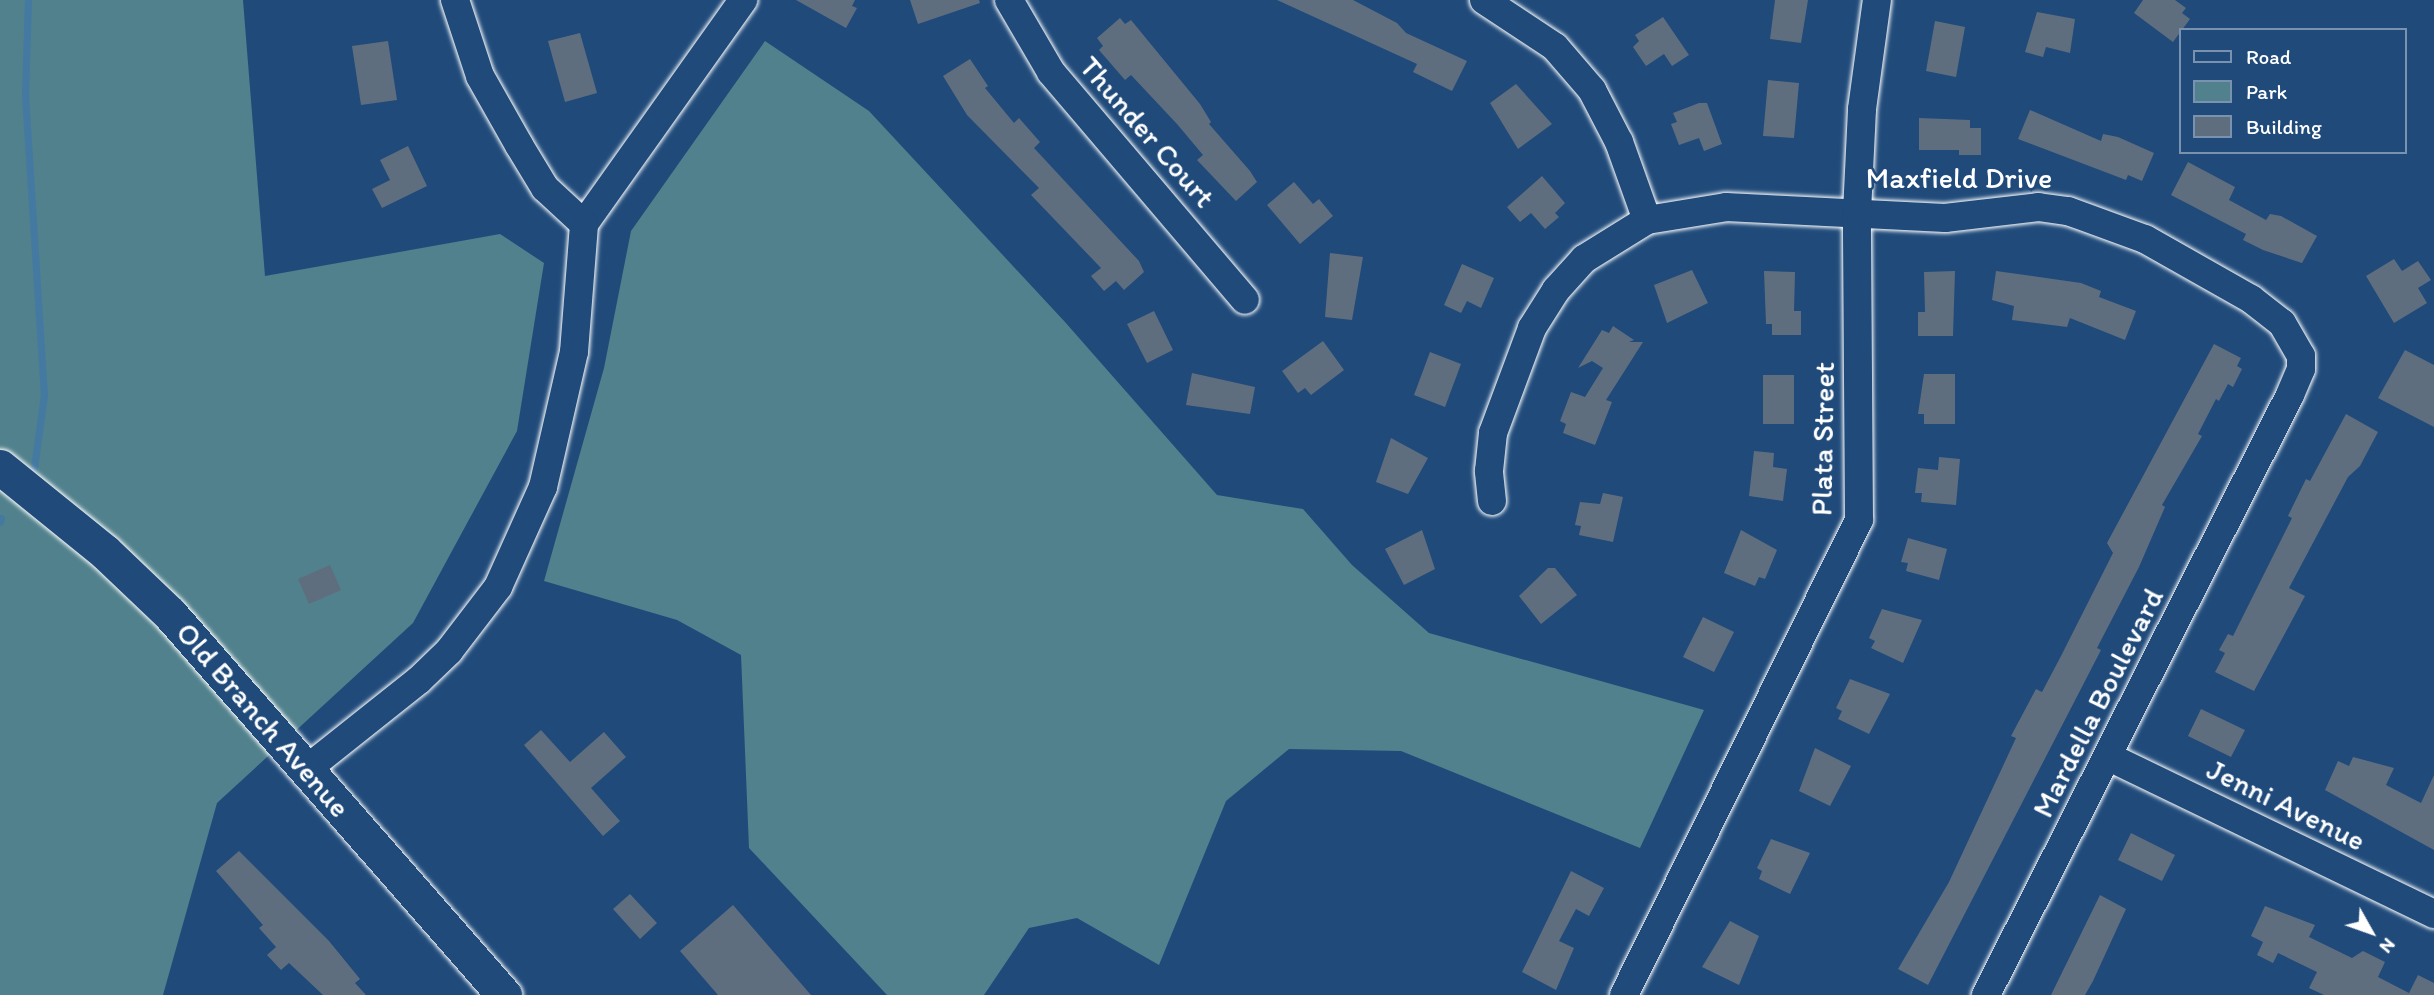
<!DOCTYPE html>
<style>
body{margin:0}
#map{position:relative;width:2434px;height:995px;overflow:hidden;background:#1f4a7a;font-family:Itim,sans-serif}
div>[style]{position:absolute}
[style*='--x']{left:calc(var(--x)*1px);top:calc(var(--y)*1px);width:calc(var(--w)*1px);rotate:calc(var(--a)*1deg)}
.green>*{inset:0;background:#50818c}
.stream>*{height:7px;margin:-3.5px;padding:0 3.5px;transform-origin:3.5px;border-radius:3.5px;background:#4479a2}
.building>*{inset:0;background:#5f6e7f}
.roads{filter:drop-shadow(0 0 2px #fff) drop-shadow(0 0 2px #fff)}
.minor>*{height:28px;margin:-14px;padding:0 14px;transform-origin:14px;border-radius:14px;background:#1f4a7a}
.major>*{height:35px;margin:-17.5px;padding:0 17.5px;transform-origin:17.5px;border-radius:17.5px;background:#1f4a7a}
span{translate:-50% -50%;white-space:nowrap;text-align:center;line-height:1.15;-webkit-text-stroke:5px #1f4a7a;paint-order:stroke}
.street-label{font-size:30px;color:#fff}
.legend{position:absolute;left:2179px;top:28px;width:228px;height:126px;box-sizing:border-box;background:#1f4a7a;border:2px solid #7992af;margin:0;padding:9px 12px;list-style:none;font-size:21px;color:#fff}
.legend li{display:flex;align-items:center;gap:14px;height:35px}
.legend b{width:35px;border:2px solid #7992af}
.north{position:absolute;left:2336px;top:897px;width:70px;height:70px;-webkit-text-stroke:5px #1f4a7a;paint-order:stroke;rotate:130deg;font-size:19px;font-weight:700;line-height:28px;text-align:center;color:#fff}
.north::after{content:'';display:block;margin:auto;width:24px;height:32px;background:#fff;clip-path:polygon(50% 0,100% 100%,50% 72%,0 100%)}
</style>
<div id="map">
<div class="green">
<i style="clip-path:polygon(0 0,243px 0,265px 276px,500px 234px,544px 263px,517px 431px,413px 623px,217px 803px,163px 995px,0 995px)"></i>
<i style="clip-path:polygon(765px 41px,869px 111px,1065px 322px,1217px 495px,1303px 509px,1352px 565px,1429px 633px,1704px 710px,1640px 848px,1401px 751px,1289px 749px,1226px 801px,1159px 965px,1077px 918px,1029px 928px,984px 995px,887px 995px,749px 848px,741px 655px,677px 620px,544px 581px,604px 368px,631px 231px)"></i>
</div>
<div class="stream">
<i style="--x:28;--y:0;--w:94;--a:91.8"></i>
<i style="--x:25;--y:94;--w:302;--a:86.4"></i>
<i style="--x:44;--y:395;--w:74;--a:97.8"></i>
<i style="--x:0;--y:522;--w:4;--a:-76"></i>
</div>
<div class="building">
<i style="clip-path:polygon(796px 0,855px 0,852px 6px,857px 8px,846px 28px)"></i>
<i style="clip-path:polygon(910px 0,979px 0,980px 3px,918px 24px)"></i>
<i style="clip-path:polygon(1277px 0,1353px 0,1397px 23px,1406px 33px,1467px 61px,1452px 91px,1413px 72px,1417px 64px)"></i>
<i style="clip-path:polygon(1775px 0,1808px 0,1801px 43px,1770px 39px)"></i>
<i style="clip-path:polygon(2143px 0,2175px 0,2186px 8px,2182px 13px,2190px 19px,2173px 42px,2134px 13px)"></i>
<i style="clip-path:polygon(2037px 12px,2075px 19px,2070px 53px,2046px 47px,2043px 57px,2025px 52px)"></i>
<i style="clip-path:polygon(1663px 17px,1689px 55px,1672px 66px,1664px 54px,1646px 66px,1633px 47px,1639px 41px,1635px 35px)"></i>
<i style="clip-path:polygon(1120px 18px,1125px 24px,1131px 20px,1200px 104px,1211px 122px,1209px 124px,1250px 171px,1257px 182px,1236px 201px,1197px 160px,1203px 155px,1177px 124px,1131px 75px,1125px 80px,1099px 50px,1103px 46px,1097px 38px)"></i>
<i style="clip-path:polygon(1935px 21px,1965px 27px,1956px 77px,1926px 71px)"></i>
<i style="clip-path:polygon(580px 33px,597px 93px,565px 102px,548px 41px)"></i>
<i style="clip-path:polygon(388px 41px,397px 100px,361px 105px,352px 46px)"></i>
<i style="clip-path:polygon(970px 59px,988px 86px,985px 88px,1014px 123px,1019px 118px,1040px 142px,1034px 148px,1139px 261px,1144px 272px,1124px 290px,1116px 281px,1104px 291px,1091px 276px,1101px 268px,1031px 195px,1039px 188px,967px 115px,943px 76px)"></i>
<i style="clip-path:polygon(1768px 80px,1799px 83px,1794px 138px,1763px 136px)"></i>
<i style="clip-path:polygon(1516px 84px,1552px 124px,1518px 149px,1490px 103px)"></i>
<i style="clip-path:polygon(1699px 103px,1707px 103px,1722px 144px,1704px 151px,1699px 138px,1679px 145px,1671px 124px,1677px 122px,1673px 113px)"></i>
<i style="clip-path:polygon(2030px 110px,2101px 141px,2103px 134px,2118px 137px,2154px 153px,2142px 181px,2128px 175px,2126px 180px,2018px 139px)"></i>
<i style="clip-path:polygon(1919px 118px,1970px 120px,1970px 128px,1981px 128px,1981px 155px,1959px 155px,1959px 150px,1919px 150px)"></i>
<i style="clip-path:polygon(408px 146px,427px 186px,382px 208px,372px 189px,390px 180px,380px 160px)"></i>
<i style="clip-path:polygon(2188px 162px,2235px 187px,2229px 200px,2266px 220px,2270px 214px,2281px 216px,2317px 236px,2302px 263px,2263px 250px,2243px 240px,2246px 234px,2171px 195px)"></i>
<i style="clip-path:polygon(1542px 176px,1565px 203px,1555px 213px,1559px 217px,1545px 229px,1531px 213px,1520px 222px,1507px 207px)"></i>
<i style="clip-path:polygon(1294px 182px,1313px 204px,1319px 199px,1333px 216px,1300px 244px,1267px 205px)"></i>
<i style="clip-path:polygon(1330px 253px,1363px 257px,1352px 320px,1325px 317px)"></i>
<i style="clip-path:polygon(2394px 259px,2402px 271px,2418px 261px,2431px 280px,2418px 288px,2427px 303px,2394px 323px,2366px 276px)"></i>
<i style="clip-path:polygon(1462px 264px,1494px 278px,1481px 308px,1467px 301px,1461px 313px,1444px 305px)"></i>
<i style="clip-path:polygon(1692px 270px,1708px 303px,1667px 323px,1654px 285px)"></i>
<i style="clip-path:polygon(1764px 271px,1795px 272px,1794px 311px,1801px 311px,1801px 335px,1772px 335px,1772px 324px,1766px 324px)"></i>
<i style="clip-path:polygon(1955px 271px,1953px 336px,1918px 336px,1918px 312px,1925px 312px,1924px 272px)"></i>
<i style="clip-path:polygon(1996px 271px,2081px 283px,2101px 291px,2099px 297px,2136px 311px,2125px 340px,2070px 318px,2067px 327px,2012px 320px,2014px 306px,1992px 300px)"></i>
<i style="clip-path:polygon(1154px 311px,1173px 350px,1147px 363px,1127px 324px)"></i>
<i style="clip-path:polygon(1613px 326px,1634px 340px,1629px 342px,1643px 342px,1606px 400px,1612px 402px,1595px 445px,1563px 433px,1566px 424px,1560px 421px,1571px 392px,1585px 397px,1603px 368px,1592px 361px,1578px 368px,1602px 330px,1609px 333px)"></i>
<i style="clip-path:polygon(1323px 341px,1344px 370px,1311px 395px,1305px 388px,1298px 393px,1282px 371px)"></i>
<i style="clip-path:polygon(2214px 344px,2241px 358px,2237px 366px,2242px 369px,2233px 387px,2228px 384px,2219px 401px,2216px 399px,2198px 434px,2202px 436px,2162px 505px,2165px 507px,2139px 567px,2097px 648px,2101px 650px,1928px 985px,1898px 969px,1949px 882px,2016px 738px,2011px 736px,2036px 689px,2042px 692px,2061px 656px,2113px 553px,2107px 543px)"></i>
<i style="clip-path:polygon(2405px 350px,2434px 365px,2434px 427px,2378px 398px)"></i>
<i style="clip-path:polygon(1430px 352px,1461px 364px,1445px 407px,1414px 395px)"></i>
<i style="clip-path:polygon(1192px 373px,1255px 387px,1250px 414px,1186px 405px)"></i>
<i style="clip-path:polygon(1924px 374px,1955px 374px,1955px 424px,1924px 424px,1924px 414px,1918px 414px)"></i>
<i style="clip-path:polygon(1763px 375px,1794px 375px,1794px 424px,1763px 424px)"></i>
<i style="clip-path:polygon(2346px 414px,2378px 432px,2360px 466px,2348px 477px,2289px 588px,2305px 596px,2254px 691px,2215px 672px,2225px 653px,2219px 650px,2228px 634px,2233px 636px,2292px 518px,2288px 516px,2306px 479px,2310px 481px)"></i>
<i style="clip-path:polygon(1391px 438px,1428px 458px,1408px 494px,1376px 482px)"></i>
<i style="clip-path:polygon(1754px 451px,1774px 453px,1773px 467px,1787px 469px,1783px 501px,1749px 496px)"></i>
<i style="clip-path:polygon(1939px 457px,1960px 459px,1956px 505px,1921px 502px,1922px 493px,1915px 493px,1918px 468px,1938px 470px)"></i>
<i style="clip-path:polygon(1603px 493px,1623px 497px,1613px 542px,1579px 535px,1581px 526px,1575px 525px,1580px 502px,1600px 504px)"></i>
<i style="clip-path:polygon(1422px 530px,1435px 569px,1404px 585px,1385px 549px)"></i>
<i style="clip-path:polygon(1741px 530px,1777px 550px,1765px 579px,1759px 577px,1755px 586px,1724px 573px)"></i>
<i style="clip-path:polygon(1908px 538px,1947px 549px,1939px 580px,1906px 571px,1908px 563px,1901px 562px)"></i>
<i style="clip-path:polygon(330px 565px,341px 590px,309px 604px,298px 579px)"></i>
<i style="clip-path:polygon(1548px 568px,1555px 568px,1577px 595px,1541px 624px,1519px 596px)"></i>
<i style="clip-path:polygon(1882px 609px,1922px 620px,1903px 663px,1871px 648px,1875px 641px,1869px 638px)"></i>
<i style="clip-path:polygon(1703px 617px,1734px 632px,1714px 672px,1683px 657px)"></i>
<i style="clip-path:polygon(1850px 679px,1890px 694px,1869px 734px,1838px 719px,1842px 711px,1836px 708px)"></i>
<i style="clip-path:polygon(2201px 709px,2245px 730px,2231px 757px,2188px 736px)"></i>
<i style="clip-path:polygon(541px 730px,570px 762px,604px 732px,626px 757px,591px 788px,620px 821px,603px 836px,524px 745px)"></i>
<i style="clip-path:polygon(1815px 748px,1851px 766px,1830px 806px,1799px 791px)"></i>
<i style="clip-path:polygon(2353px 757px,2394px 768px,2386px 785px,2421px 803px,2434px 775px,2434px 850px,2325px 790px,2338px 761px,2349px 766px)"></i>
<i style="clip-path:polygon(2131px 833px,2175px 855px,2162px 881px,2118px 860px)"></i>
<i style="clip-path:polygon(1771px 839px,1810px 853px,1790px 894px,1759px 879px,1762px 871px,1757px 868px)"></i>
<i style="clip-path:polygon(239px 851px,329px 941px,360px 979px,355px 983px,366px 995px,323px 995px,289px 963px,281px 970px,267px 955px,276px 947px,259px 928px,263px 925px,216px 871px)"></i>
<i style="clip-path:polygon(1571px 871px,1604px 888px,1589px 916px,1576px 909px,1559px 941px,1574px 948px,1556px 990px,1522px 972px)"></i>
<i style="clip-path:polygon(630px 894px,657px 923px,640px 939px,613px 909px)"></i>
<i style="clip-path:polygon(2100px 895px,2126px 909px,2093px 981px,2085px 995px,2051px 995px)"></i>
<i style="clip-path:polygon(733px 905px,811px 995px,718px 995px,680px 951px)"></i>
<i style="clip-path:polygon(2265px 906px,2315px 925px,2309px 937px,2352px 958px,2363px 951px,2385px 962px,2378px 977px,2409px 993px,2418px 975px,2434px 983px,2434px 995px,2324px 995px,2309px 988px,2317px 972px,2278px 953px,2273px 963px,2257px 955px,2263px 942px,2251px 936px)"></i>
<i style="clip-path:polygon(1730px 921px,1759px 936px,1739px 985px,1702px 967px)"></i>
</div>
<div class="roads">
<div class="minor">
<i style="--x:1009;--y:0;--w:83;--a:59.7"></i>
<i style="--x:1051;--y:72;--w:299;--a:49.6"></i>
<i style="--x:1484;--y:0;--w:85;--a:33.5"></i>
<i style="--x:1555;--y:47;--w:57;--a:49.3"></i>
<i style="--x:1592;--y:90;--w:59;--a:62.6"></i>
<i style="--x:1619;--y:142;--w:83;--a:70.3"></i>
<i style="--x:584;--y:224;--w:275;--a:-54.6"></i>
<i style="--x:1492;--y:501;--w:30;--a:-96"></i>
<i style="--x:1489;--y:471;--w:38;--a:-84"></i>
<i style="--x:1493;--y:433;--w:112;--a:-69.6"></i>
<i style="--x:1532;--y:328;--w:45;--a:-57.7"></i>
<i style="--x:1556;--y:290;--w:42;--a:-47.9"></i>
<i style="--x:1584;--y:259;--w:74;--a:-31.8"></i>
<i style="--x:1647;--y:220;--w:80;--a:-9.3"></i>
<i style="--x:1726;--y:207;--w:219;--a:2.9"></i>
<i style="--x:1945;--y:218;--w:94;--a:-6.7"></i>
<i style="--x:2038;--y:207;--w:30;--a:8"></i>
<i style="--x:2068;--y:211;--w:82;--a:20"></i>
<i style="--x:2145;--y:239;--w:122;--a:29.5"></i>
<i style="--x:2251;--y:299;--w:39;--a:38"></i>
<i style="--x:2282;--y:323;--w:38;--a:60"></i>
<i style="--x:2301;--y:356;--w:13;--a:90"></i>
<i style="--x:2301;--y:369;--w:28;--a:113"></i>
<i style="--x:2290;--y:395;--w:673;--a:116.87"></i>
<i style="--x:2109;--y:757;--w:361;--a:25.8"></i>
<i style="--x:307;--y:769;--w:143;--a:-38.5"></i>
<i style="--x:419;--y:680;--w:42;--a:-44"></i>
<i style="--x:449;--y:651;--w:81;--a:-52.6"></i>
<i style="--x:498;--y:587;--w:110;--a:-65.8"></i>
<i style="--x:543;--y:487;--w:139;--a:-77.1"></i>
<i style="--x:574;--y:352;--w:128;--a:-85.5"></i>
<i style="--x:584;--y:224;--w:53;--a:-137.3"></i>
<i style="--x:545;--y:188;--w:50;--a:-121.2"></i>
<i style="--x:519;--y:145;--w:79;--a:-119.5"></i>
<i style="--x:480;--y:76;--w:80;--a:-108.2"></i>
<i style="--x:1624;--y:995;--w:530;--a:-63.68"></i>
<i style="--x:1859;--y:520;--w:308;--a:-90.4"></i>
<i style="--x:1857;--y:212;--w:103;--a:-87.2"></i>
<i style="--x:1862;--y:109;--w:110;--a:-82.2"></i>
</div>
<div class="major">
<i style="--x:0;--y:467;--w:135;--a:39"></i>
<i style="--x:105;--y:552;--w:90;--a:43.6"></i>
<i style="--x:170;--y:614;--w:507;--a:48.76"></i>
</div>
</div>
<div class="street-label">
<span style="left:1147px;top:132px;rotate:49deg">Thunder Court</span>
<span style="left:1959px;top:178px">Maxfield Drive</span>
<span style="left:1823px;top:439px;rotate:-89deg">Plata Street</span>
<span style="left:2098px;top:703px;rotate:-63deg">Mardella Boulevard</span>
<span style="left:263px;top:720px;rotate:49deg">Old Branch Avenue</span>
<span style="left:2286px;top:805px;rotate:26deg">Jenni Avenue</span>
</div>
<ul class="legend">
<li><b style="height:9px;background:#1f4a7a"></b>Road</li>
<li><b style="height:19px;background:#50818c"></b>Park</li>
<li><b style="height:19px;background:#5f6e7f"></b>Building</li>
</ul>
<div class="north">N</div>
</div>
